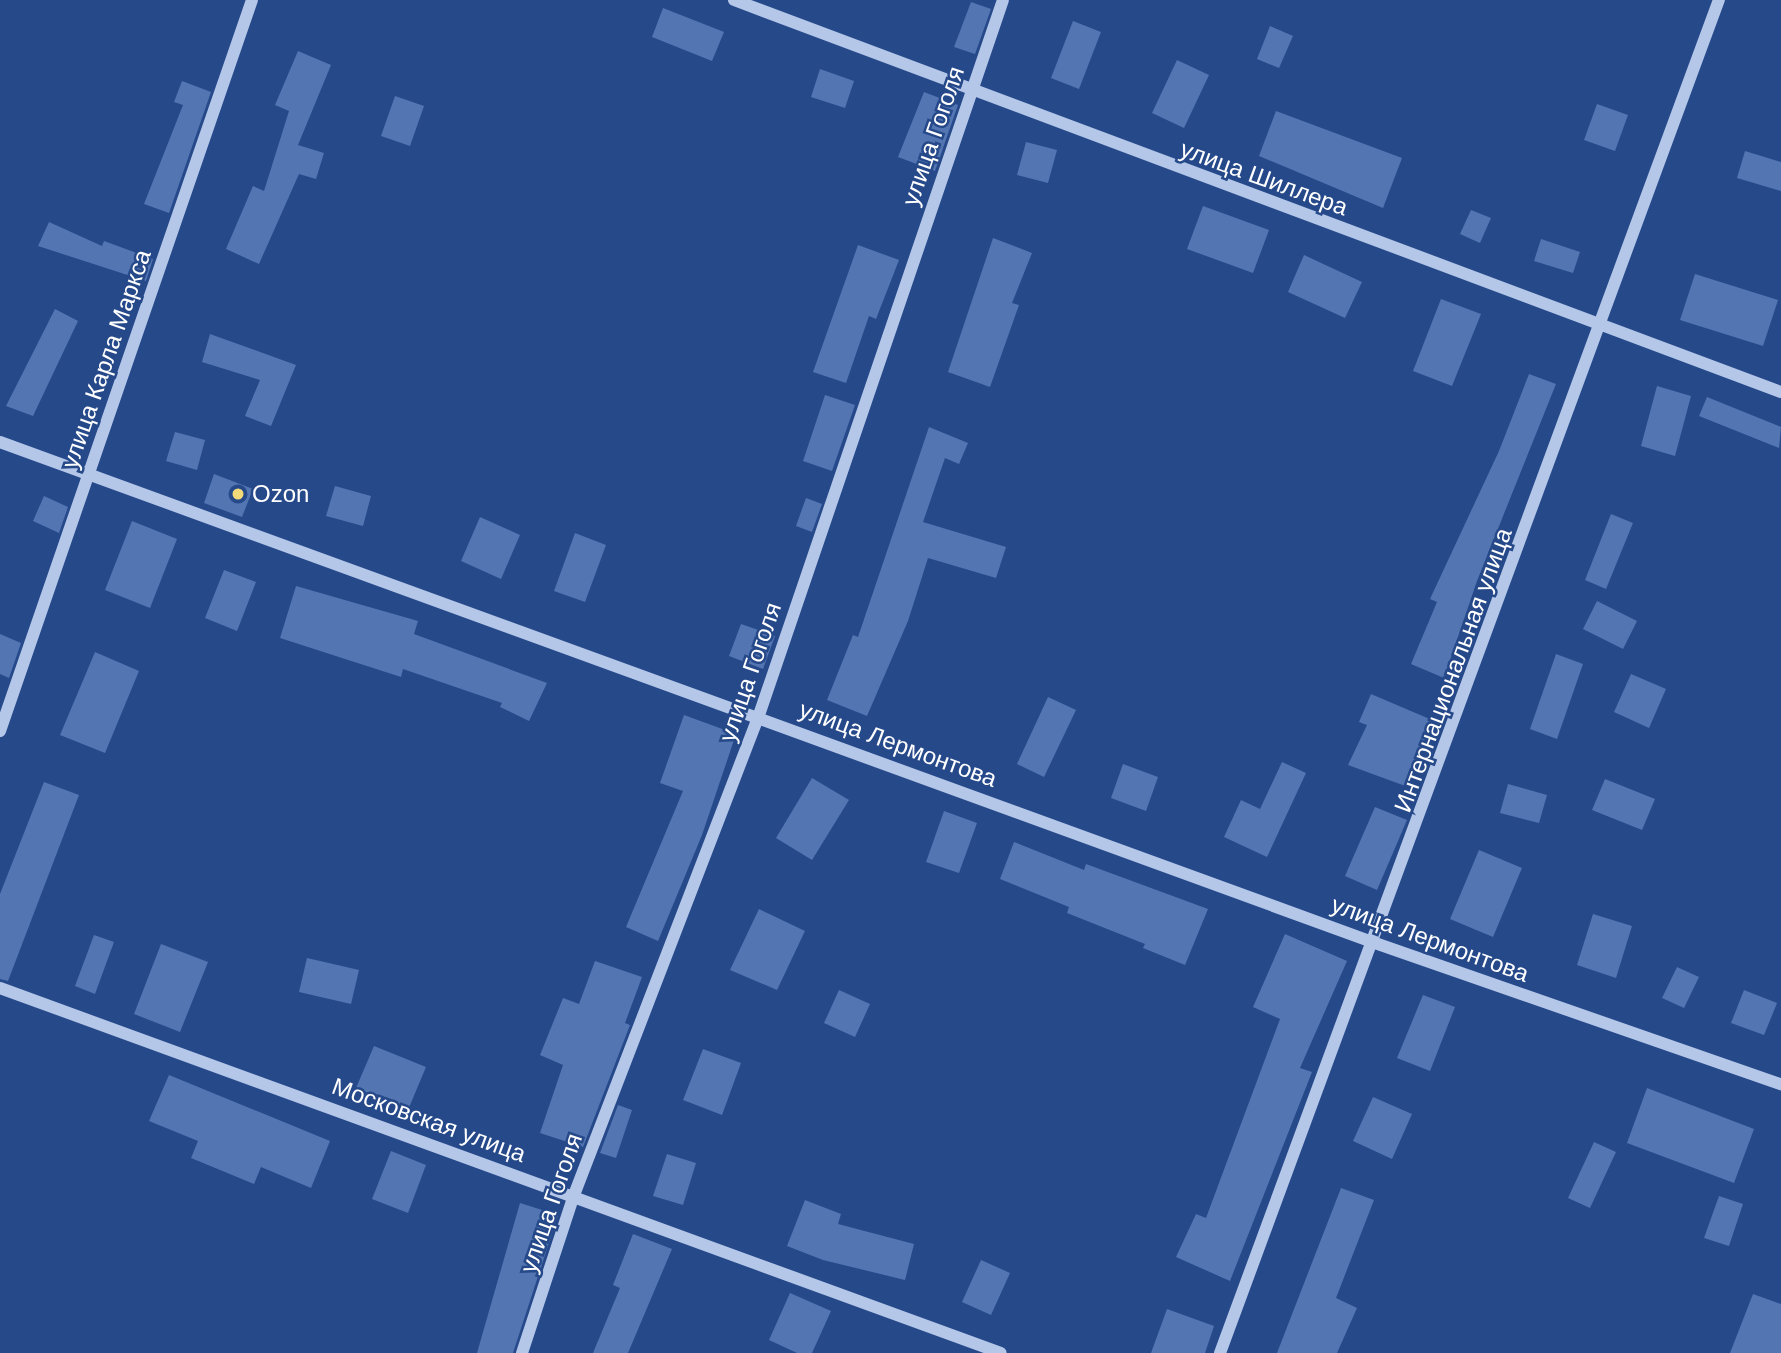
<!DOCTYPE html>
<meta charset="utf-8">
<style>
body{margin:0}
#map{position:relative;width:1781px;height:1353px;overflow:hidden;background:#26498a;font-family:Helvetica,sans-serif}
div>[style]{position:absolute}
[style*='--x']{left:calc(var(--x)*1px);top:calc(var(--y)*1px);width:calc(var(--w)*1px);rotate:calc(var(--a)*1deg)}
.building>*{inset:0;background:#5375b2}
.minor>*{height:12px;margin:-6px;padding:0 6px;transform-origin:6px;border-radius:6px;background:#b4c7e9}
.dots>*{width:19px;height:19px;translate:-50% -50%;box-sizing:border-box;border:4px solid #26498a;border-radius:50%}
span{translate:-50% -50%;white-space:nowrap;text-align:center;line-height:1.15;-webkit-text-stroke:5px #26498a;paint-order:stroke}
.street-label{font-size:24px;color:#fff}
.poi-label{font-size:24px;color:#fff}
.left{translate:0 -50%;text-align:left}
</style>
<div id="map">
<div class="building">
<i style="clip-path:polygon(971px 2px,991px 9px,975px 54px,954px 47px)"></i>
<i style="clip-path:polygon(663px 8px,724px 32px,712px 61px,652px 37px)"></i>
<i style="clip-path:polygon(1073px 21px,1101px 32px,1079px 89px,1051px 78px)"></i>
<i style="clip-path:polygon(1270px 26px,1293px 36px,1279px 68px,1257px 59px)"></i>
<i style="clip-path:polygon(298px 51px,331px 65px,298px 145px,324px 153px,316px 179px,299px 174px,259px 264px,226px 249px,253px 186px,264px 191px,289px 111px,275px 105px)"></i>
<i style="clip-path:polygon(1177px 60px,1209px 75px,1184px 128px,1152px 113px)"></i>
<i style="clip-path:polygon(820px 69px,854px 81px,845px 108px,811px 97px)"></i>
<i style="clip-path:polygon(182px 81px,211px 92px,169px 213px,144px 204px,183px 105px,174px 102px)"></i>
<i style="clip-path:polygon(924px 92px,958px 105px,935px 171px,898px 157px)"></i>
<i style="clip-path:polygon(395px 96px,424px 106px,410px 146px,381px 136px)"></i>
<i style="clip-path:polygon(1597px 104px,1628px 115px,1615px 151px,1584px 140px)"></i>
<i style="clip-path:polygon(1276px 111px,1402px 158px,1383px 208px,1259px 156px)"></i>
<i style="clip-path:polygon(1026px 142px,1057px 150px,1048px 183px,1017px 175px)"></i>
<i style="clip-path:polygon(1745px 151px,1781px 162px,1781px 191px,1737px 178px)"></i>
<i style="clip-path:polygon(1203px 206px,1269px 230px,1253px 273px,1187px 249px)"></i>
<i style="clip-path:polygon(1471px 210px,1491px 218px,1480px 243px,1460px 234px)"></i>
<i style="clip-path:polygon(49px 222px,102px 246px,104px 241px,153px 259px,146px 281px,38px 246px)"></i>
<i style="clip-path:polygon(993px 238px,1032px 253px,1012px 303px,1019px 305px,990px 387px,948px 372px)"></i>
<i style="clip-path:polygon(1541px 239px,1580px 252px,1573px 273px,1534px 261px)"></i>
<i style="clip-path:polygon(858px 245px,899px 260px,876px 319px,869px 316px,846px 383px,813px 372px)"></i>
<i style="clip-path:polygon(1304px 255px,1362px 282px,1345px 318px,1288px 292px)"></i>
<i style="clip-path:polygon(1695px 274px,1778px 300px,1763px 346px,1680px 320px)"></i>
<i style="clip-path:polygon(1441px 299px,1481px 314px,1452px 386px,1413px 371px)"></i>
<i style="clip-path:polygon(55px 309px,78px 321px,33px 416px,6px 406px)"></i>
<i style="clip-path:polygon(210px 334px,296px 365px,271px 426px,245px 416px,260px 380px,202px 362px)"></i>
<i style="clip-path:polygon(1529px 374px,1556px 384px,1477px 581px,1444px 678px,1411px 664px,1437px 602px,1430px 599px,1499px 451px)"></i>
<i style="clip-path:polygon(1657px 386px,1691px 396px,1675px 456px,1641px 446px)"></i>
<i style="clip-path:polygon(825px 395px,855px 405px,832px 471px,803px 461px)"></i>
<i style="clip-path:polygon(1707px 397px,1781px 427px,1779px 448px,1699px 416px)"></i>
<i style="clip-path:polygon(929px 427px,968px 443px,959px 464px,945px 458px,923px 522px,1006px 547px,996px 578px,928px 558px,908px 621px,867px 716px,827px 700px,853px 635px,858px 637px)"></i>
<i style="clip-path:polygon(175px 432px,205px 440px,197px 470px,166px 461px)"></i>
<i style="clip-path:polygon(214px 474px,253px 489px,242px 517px,204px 503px)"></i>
<i style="clip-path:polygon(335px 486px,371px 496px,363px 526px,326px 516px)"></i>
<i style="clip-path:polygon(44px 496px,68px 507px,59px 533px,33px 521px)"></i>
<i style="clip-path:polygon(806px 498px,822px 504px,812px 532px,796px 526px)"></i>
<i style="clip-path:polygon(1611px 514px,1633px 523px,1606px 589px,1585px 580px)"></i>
<i style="clip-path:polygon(480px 517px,520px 535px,501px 579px,461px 561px)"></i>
<i style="clip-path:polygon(132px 521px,177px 539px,150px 608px,105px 590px)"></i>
<i style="clip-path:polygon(575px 533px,606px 545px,585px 602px,554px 591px)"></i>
<i style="clip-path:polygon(224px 570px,256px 582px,237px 631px,205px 618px)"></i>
<i style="clip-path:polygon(296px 586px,418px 621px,414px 634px,547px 683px,529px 721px,500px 707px,502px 703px,403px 669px,401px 677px,280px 638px)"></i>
<i style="clip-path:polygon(1597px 601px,1637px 621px,1623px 649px,1583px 629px)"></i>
<i style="clip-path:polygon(741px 624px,775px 636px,763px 669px,729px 656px)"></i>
<i style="clip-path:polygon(0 634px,21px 643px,9px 678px,0 674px)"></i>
<i style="clip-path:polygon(95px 652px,139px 671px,105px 753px,60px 735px)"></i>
<i style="clip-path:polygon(1556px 654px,1583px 664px,1557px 739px,1530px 729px)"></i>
<i style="clip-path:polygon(1631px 674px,1666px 689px,1649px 728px,1614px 712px)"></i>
<i style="clip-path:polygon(1371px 694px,1432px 720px,1408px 787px,1348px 765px,1367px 725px,1359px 722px)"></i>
<i style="clip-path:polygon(1048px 697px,1076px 710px,1044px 777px,1017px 764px)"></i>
<i style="clip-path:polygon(684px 715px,736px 734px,702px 835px,658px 941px,626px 927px,683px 791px,660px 783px)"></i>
<i style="clip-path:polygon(1282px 762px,1306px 773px,1267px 857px,1224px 837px,1241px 800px,1260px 809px)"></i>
<i style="clip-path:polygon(1123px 764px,1158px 777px,1146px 811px,1111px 798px)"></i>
<i style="clip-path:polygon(812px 778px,849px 800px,812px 860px,776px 838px)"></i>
<i style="clip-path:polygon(1605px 779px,1655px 799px,1642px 830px,1592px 810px)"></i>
<i style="clip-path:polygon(44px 782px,79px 795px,8px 981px,0 979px,0 894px)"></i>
<i style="clip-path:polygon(1508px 784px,1547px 795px,1539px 823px,1500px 813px)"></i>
<i style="clip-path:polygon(1375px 807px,1407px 820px,1377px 890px,1345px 876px)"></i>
<i style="clip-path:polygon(944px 811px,977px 823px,959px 873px,926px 862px)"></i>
<i style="clip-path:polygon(1014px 842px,1084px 870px,1086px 864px,1208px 909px,1185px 965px,1143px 948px,1145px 944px,1067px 913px,1069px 907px,1000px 879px)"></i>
<i style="clip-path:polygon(1479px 850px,1522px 868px,1493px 937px,1450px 919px)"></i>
<i style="clip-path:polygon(759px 909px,805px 931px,777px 990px,730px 970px)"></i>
<i style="clip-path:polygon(1593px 914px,1632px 926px,1616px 978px,1577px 965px)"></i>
<i style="clip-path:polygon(1285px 934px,1347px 961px,1300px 1068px,1312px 1072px,1230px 1281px,1176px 1257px,1196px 1214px,1206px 1218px,1280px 1019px,1253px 1007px)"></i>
<i style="clip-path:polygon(94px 935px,114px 942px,95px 994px,75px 986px)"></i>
<i style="clip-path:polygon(161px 944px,208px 962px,180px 1032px,134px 1014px)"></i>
<i style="clip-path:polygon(307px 958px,359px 970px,351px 1004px,299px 992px)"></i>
<i style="clip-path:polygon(595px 961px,642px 977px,625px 1023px,630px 1025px,583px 1147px,540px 1133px,563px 1065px,540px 1055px,563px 998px,579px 1004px)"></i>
<i style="clip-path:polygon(1677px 967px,1699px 977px,1684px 1008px,1662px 998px)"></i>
<i style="clip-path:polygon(839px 990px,870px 1004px,855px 1037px,824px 1023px)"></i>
<i style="clip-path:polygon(1744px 990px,1777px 1003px,1764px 1035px,1731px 1023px)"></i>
<i style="clip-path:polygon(1423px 995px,1455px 1007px,1430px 1071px,1397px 1058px)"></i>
<i style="clip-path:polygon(374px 1046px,426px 1067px,408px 1110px,356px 1088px)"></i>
<i style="clip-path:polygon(703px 1049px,741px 1063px,722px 1115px,683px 1100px)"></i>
<i style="clip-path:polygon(169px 1075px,330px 1141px,311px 1188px,261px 1167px,254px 1184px,191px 1158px,198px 1141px,149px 1121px)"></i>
<i style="clip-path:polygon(1647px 1088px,1754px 1129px,1734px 1183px,1627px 1143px)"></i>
<i style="clip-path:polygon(1373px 1097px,1412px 1114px,1392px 1159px,1353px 1141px)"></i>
<i style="clip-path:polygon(618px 1105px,632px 1110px,616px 1158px,600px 1153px)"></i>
<i style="clip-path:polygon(1594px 1142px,1616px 1152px,1590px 1208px,1568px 1198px)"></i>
<i style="clip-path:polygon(391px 1151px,426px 1165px,408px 1213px,372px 1199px)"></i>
<i style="clip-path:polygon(667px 1154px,696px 1163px,683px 1205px,653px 1196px)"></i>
<i style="clip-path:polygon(1341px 1188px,1374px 1200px,1336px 1298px,1357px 1308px,1337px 1353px,1277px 1353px)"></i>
<i style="clip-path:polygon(1719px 1196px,1743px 1204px,1729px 1246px,1704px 1238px)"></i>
<i style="clip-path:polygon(805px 1200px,841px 1214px,838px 1224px,914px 1244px,905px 1280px,823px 1260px,787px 1246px)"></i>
<i style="clip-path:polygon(520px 1203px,558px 1215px,513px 1353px,477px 1353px)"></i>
<i style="clip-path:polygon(633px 1234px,672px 1249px,628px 1353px,593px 1353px,620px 1288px,613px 1285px)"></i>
<i style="clip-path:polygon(981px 1260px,1010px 1273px,991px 1315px,962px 1302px)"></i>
<i style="clip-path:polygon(790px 1293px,831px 1311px,812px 1353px,797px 1353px,769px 1340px)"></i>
<i style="clip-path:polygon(1753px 1294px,1781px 1304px,1781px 1353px,1730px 1353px)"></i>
<i style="clip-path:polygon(1167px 1309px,1214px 1326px,1205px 1353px,1151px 1353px)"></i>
</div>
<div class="minor">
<i style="--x:734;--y:0;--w:1118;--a:20.53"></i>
<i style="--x:0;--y:442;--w:1463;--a:20.02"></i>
<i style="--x:1375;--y:943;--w:430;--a:19.2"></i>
<i style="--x:0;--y:731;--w:773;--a:-70.98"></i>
<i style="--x:0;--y:988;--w:1065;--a:20.03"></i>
<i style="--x:522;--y:1353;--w:166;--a:-71.8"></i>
<i style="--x:574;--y:1195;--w:514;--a:-68.92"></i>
<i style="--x:759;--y:715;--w:755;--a:-71.16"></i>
<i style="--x:1220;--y:1353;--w:1442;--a:-69.76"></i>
</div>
<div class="dots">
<i style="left:238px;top:494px;background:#f2da79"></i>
</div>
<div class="street-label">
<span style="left:933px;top:136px;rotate:-71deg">улица Гоголя</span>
<span style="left:1264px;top:178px;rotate:20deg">улица Шиллера</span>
<span style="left:106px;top:359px;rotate:-71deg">улица Карла Маркса</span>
<span style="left:1453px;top:670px;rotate:-70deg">Интернациональная улица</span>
<span style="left:750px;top:672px;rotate:-71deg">улица Гоголя</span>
<span style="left:898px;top:744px;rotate:20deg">улица Лермонтова</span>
<span style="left:1430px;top:939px;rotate:20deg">улица Лермонтова</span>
<span style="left:429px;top:1120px;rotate:20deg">Московская улица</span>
<span style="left:551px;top:1203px;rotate:-71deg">улица Гоголя</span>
</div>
<div class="poi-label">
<span class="left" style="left:252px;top:494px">Ozon</span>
</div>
</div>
